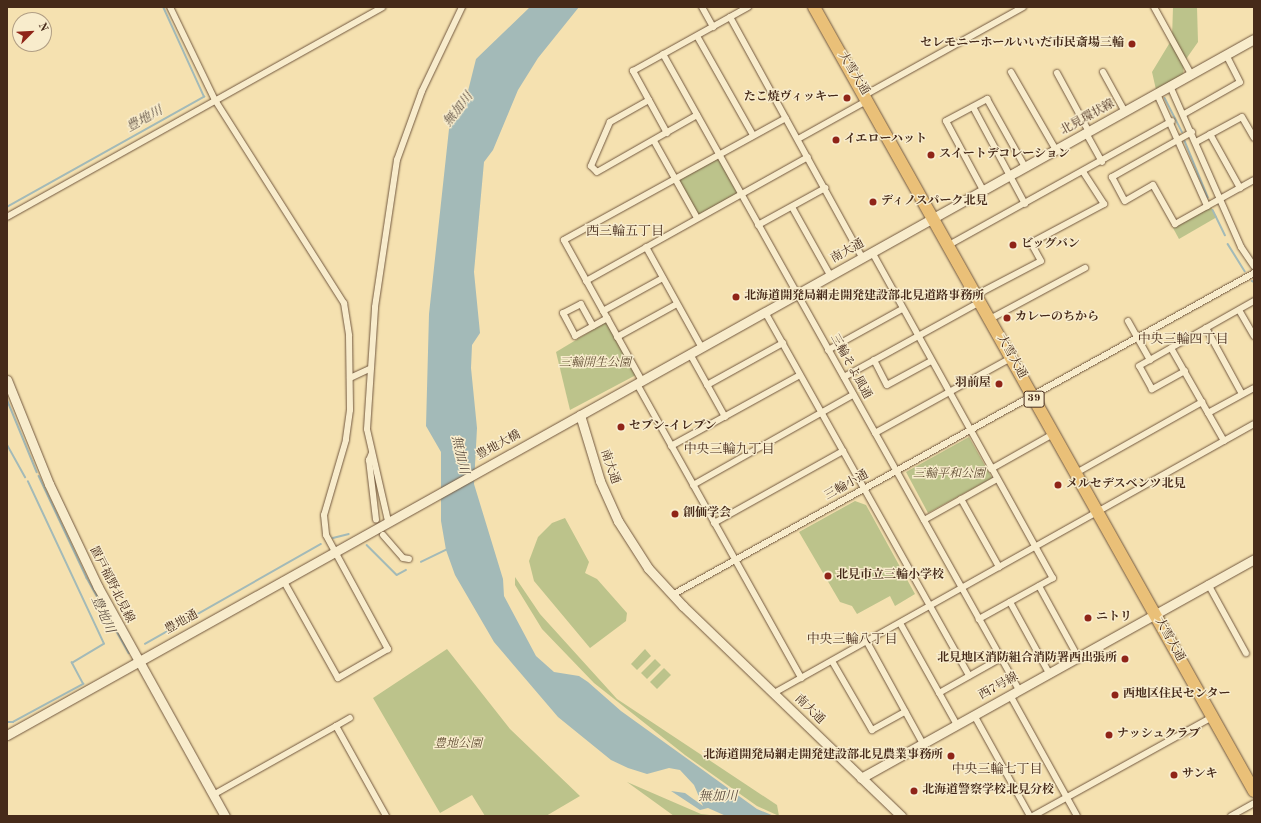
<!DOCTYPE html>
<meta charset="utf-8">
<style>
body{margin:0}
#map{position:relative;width:1261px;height:823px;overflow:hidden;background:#f5e1b0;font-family:"Old Standard TT","Noto Serif JP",serif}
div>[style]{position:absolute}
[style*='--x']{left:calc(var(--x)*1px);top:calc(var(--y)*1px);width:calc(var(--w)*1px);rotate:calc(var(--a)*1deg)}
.green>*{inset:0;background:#bcc38b}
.water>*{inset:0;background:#a3bab8}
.stream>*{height:1.5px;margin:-0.75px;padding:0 0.75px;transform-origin:0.75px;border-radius:0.75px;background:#a3bab8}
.roads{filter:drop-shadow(0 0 1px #72583f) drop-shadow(0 0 1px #72583f)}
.street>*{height:6px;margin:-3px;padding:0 3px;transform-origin:3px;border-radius:3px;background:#f8eccc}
.secondary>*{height:9px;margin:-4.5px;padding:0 4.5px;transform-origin:4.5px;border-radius:4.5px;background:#f8eccc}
.highway>*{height:12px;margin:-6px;padding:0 6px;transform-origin:6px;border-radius:6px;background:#eac078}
.dots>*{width:11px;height:11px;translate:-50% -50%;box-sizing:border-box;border:2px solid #f8eccc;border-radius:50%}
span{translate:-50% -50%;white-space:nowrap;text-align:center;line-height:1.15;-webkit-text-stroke:3px #f8eccc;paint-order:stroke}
.shield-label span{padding:1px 3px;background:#f8eccc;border:1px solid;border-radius:3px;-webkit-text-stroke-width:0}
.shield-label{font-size:11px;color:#462a19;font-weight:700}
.poi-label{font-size:12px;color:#462a19;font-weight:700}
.right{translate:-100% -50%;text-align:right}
.left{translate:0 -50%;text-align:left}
.street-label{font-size:12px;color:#462a19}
.park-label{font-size:12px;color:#645036;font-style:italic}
.water-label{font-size:13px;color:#5d4e41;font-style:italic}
.neighbourhood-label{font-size:13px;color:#462a19}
.frame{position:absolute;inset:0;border:8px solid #462a19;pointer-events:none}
.north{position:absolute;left:12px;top:12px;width:40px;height:40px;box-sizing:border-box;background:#f8eccc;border:1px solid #b19e84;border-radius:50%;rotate:66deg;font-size:11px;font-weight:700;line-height:16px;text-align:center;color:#462a19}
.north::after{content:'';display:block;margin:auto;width:14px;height:18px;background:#8f2418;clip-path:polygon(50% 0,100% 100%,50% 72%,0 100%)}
</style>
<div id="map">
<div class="green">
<i style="clip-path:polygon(1173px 7px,1197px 7px,1198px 42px,1184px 62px,1183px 79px,1157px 94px,1152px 72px,1172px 39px)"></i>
<i style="clip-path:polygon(718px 158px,738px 193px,698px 215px,679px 180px)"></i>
<i style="clip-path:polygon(1211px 207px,1217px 217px,1179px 239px,1173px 228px)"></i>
<i style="clip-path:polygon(606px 322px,636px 375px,570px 410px,556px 352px)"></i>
<i style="clip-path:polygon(969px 437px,992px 478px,928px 513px,906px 472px)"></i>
<i style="clip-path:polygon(855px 501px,866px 505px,915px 594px,895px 606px,890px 596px,857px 614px,852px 606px,840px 602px,799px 532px)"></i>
<i style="clip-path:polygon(565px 518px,589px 562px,585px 573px,597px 579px,627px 613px,626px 621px,590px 648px,534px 581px,529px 561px,538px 537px,552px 523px)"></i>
<i style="clip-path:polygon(515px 577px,540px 614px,617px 699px,777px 805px,779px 816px,757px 806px,685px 755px,594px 683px,542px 629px,515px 585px)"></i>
<i style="clip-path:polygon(447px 649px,510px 729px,580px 796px,546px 816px,485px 816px,472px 795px,440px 813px,373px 698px)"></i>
<i style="clip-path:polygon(645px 649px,651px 656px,637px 670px,631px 664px)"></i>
<i style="clip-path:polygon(655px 659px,661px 665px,647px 679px,641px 673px)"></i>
<i style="clip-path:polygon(664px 668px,671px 675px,657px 689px,650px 682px)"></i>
<i style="clip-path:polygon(627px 782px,701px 814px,719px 816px,674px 816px)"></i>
</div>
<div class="water">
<i style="clip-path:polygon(530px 7px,579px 7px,538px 58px,518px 90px,493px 150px,484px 162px,474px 272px,480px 333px,472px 345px,471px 368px,477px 428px,474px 484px,503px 579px,504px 596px,536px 656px,554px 672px,579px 676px,588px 682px,621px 711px,757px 809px,774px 816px,726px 816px,708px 808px,700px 810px,671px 791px,685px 793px,703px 806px,694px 785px,680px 770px,669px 768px,647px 774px,628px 768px,611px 760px,558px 717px,494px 642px,455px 575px,446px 550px,441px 521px,441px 452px,426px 426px,429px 314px,449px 129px,467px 95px,476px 59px)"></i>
</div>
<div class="stream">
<i style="--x:1165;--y:98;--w:38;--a:63"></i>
<i style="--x:1185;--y:141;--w:61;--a:67.7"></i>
<i style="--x:7;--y:207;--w:226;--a:-29.2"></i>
<i style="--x:204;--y:97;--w:99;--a:-114.5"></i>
<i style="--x:1213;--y:210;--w:28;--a:64"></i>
<i style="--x:1228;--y:244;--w:32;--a:58"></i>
<i style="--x:1252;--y:281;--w:2;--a:27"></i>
<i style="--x:7;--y:399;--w:79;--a:67.7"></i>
<i style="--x:7;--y:444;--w:38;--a:61"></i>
<i style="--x:39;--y:476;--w:113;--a:64.8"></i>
<i style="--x:87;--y:578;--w:86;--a:60.8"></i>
<i style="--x:333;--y:538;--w:16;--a:-14"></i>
<i style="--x:367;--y:545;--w:42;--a:45"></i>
<i style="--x:397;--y:575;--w:10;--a:-29"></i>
<i style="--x:421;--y:562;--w:30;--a:-26"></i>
<i style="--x:145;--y:644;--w:202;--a:-29.6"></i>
<i style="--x:7;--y:722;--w:6;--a:0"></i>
<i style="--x:13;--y:722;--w:80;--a:-28.5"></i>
<i style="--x:83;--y:684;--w:24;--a:-118"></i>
<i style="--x:72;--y:663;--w:37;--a:-31"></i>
<i style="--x:104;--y:644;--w:179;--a:-115.1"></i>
</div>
<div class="roads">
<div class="street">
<i style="--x:170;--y:7;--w:103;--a:64.2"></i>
<i style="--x:215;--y:100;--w:241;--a:57.6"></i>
<i style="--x:344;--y:303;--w:33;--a:81"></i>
<i style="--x:349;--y:336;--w:74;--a:89.2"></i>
<i style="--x:350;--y:410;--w:30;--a:98"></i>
<i style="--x:346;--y:440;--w:78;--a:106.3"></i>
<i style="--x:324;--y:515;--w:20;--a:84"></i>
<i style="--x:326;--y:535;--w:130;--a:61.5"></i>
<i style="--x:388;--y:649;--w:58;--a:149.9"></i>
<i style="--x:338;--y:678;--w:112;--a:-119.3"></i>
<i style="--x:702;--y:7;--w:23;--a:61"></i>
<i style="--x:1154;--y:7;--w:77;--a:61.1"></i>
<i style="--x:730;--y:17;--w:274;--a:61.2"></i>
<i style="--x:697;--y:36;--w:114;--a:60.5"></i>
<i style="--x:663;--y:54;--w:729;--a:60.76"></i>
<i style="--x:1011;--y:72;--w:90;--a:60"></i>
<i style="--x:1103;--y:72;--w:46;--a:61.2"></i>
<i style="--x:1057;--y:73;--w:67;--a:61.5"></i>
<i style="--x:1170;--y:86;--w:176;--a:66.2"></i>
<i style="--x:1241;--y:247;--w:23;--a:56"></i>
<i style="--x:1157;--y:94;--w:123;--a:65.9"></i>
<i style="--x:865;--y:95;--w:181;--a:-29.1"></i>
<i style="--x:649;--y:100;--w:45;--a:150.6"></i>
<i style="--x:610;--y:122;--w:48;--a:113.4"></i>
<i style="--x:591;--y:166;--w:8;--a:45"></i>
<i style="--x:597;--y:172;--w:115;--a:-29.7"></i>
<i style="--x:973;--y:107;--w:110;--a:61.8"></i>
<i style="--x:1184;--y:114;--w:64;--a:-29.7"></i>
<i style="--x:1240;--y:82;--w:31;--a:-117"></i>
<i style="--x:1192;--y:132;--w:92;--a:150.6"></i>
<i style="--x:1112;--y:177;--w:27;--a:62"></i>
<i style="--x:1125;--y:201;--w:32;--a:-30"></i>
<i style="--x:1153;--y:185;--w:45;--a:60.6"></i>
<i style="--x:1175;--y:224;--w:90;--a:-29.1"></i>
<i style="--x:667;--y:133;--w:71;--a:-118.7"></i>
<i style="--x:633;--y:71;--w:132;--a:-29.1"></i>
<i style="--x:1086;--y:133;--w:33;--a:61"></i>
<i style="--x:1210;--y:134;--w:62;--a:60.9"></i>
<i style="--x:798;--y:139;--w:80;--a:-29.1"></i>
<i style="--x:654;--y:141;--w:88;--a:60.8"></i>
<i style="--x:1196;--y:142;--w:52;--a:-28.5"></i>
<i style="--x:1242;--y:117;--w:24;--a:60"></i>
<i style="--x:983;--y:190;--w:78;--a:-118.2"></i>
<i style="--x:946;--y:121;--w:47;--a:-28.2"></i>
<i style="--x:987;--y:99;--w:78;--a:60.8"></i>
<i style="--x:792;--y:207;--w:78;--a:60.8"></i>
<i style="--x:7;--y:217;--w:430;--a:-29.2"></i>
<i style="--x:758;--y:225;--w:77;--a:-28.9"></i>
<i style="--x:949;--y:245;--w:255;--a:-29.1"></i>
<i style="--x:646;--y:247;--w:115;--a:61"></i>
<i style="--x:872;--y:252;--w:373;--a:61"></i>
<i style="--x:1053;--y:578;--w:85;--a:151"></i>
<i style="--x:586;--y:281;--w:254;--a:-29.2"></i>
<i style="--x:976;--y:295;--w:73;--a:-27.6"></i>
<i style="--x:1041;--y:261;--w:21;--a:-119"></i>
<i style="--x:1031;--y:243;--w:83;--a:-28.1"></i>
<i style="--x:1104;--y:204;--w:38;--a:-123"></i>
<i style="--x:1239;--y:310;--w:30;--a:60"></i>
<i style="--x:603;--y:311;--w:68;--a:-28.8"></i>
<i style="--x:765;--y:312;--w:417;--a:60.7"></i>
<i style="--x:990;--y:319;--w:108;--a:-28.2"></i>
<i style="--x:1128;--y:321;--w:45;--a:60.6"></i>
<i style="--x:593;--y:326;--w:25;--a:-119"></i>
<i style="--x:581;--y:304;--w:20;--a:153"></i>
<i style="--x:563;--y:313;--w:26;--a:62"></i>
<i style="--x:575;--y:336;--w:37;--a:-29"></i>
<i style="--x:1206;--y:328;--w:75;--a:61.4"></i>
<i style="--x:617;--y:337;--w:68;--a:-28.8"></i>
<i style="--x:1171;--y:348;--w:107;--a:60.3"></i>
<i style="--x:828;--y:350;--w:85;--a:-29"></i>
<i style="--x:690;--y:354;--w:72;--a:60.9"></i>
<i style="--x:874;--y:360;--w:28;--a:63"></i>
<i style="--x:887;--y:385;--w:50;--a:-28.6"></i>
<i style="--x:1185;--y:371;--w:38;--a:151"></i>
<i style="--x:1152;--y:389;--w:26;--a:-119"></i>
<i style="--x:1139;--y:366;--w:132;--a:-29.5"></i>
<i style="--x:844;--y:377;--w:155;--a:-28.9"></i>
<i style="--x:350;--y:378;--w:21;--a:-25"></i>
<i style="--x:642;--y:381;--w:161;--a:-119"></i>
<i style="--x:564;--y:240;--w:253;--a:-28.8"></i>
<i style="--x:637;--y:384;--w:337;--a:60.8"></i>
<i style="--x:707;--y:385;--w:87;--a:-28.9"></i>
<i style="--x:1208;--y:413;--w:52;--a:-28.5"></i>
<i style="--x:875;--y:433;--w:155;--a:-28.9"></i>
<i style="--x:671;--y:446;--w:147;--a:-28.8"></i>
<i style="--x:372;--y:453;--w:8;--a:113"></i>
<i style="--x:369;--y:460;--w:60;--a:83.3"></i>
<i style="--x:991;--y:469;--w:71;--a:-29.4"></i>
<i style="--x:1076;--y:473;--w:145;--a:-29.4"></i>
<i style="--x:693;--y:485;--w:184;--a:-29.4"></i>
<i style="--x:961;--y:499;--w:78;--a:60.8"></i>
<i style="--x:924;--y:520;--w:84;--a:-29.3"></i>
<i style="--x:388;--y:521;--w:94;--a:-102.9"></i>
<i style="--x:367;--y:429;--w:122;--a:-86.2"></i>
<i style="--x:375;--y:307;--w:149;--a:-81.5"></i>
<i style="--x:397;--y:160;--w:73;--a:-70.1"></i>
<i style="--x:422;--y:91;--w:93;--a:-64.5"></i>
<i style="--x:714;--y:523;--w:148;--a:-29.2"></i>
<i style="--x:383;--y:535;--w:30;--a:49"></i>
<i style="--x:403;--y:558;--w:6;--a:9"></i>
<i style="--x:1208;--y:584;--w:79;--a:61.2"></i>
<i style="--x:1039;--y:586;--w:81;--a:61.2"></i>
<i style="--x:672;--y:595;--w:665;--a:-28.95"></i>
<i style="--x:1010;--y:602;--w:81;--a:61.2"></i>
<i style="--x:900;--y:623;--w:117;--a:60.8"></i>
<i style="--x:867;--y:642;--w:116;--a:61.2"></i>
<i style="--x:832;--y:661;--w:80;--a:59.9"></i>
<i style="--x:872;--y:730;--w:38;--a:-29"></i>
<i style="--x:774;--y:693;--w:550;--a:-29.27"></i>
<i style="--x:939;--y:693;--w:71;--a:-29.4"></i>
<i style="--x:1010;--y:695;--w:138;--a:61"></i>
<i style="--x:974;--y:715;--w:115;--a:61"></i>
<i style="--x:336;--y:726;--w:16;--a:-30"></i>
<i style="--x:213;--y:795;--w:141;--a:-29.3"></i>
<i style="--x:336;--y:726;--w:103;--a:60.9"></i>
<i style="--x:1033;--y:816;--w:205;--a:-28.9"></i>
<i style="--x:1231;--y:816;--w:26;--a:-29"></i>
</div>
<div class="secondary">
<i style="--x:7;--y:380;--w:112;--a:68"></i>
<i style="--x:49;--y:484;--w:114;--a:64.6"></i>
<i style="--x:98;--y:587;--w:262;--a:61"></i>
<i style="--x:580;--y:415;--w:69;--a:73.1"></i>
<i style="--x:600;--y:481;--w:44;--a:65.8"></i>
<i style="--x:618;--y:521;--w:56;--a:57.4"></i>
<i style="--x:648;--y:568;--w:52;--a:47.4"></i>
<i style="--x:683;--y:606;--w:303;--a:43.9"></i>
<i style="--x:7;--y:735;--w:1428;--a:-29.17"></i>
<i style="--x:861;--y:778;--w:450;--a:-29.1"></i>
</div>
<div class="highway">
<i style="--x:814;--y:7;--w:899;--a:60.7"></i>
</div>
</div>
<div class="dots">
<i style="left:1132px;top:44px;background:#8f2418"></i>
<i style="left:847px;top:98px;background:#8f2418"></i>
<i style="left:836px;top:140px;background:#8f2418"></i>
<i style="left:931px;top:155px;background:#8f2418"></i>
<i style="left:873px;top:202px;background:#8f2418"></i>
<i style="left:1013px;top:245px;background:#8f2418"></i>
<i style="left:736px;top:297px;background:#8f2418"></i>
<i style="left:1007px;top:318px;background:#8f2418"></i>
<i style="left:999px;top:384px;background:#8f2418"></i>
<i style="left:621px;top:427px;background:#8f2418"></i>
<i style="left:1058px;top:485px;background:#8f2418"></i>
<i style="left:675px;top:514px;background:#8f2418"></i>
<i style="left:828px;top:576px;background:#8f2418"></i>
<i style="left:1088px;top:618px;background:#8f2418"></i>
<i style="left:1125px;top:659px;background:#8f2418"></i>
<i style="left:1115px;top:695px;background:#8f2418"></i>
<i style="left:1109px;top:735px;background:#8f2418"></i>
<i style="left:951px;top:756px;background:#8f2418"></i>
<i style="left:1174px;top:775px;background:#8f2418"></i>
<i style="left:914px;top:791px;background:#8f2418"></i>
</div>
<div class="shield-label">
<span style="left:1034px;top:399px">39</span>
</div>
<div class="poi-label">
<span class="right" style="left:1124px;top:44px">セレモニーホールいいだ市民斎場三輪</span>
<span class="right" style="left:839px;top:98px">たこ焼ヴィッキー</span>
<span class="left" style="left:844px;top:140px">イエローハット</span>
<span class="left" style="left:939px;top:155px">スイートデコレーション</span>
<span class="left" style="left:881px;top:202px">ディノスパーク北見</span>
<span class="left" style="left:1021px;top:245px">ビッグバン</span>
<span class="left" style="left:744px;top:297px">北海道開発局網走開発建設部北見道路事務所</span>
<span class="left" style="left:1015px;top:318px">カレーのちから</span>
<span class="right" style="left:991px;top:384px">羽前屋</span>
<span class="left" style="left:629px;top:427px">セブン-イレブン</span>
<span class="left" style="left:1066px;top:485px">メルセデスベンツ北見</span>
<span class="left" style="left:683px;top:514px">創価学会</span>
<span class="left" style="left:836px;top:576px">北見市立三輪小学校</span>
<span class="left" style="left:1096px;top:618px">ニトリ</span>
<span class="right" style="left:1117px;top:659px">北見地区消防組合消防署西出張所</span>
<span class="left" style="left:1123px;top:695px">西地区住民センター</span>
<span class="left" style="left:1117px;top:735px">ナッシュクラブ</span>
<span class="right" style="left:943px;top:756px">北海道開発局網走開発建設部北見農業事務所</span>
<span class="left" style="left:1182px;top:775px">サンキ</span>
<span class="left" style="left:922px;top:791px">北海道警察学校北見分校</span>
</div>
<div class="street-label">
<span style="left:853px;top:74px;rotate:59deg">大雪大通</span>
<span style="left:1088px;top:118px;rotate:-29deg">北見環状線</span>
<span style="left:848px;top:252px;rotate:-29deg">南大通</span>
<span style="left:1011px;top:357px;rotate:61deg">大雪大通</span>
<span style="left:850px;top:367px;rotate:61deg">三輪そよ風通</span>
<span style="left:499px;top:446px;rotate:-28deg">豊地大橋</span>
<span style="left:609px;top:467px;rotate:71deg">南大通</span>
<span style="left:847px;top:486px;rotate:-29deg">三輪小通</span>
<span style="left:111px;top:585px;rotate:63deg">置戸福野北見線</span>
<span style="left:182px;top:623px;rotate:-29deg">豊地通</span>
<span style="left:1169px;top:640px;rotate:61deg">大雪大通</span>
<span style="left:999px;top:687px;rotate:-29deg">西7号線</span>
<span style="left:809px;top:710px;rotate:44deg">南大通</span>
</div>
<div class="park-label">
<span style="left:595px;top:364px">三輪開生公園</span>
<span style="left:949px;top:475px">三輪平和公園</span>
<span style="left:458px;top:745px">豊地公園</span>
</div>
<div class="water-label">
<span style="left:459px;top:110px;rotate:-52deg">無加川</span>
<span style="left:145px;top:120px;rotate:-29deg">豊地川</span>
<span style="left:459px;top:455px;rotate:77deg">無加川</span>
<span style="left:102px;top:615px;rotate:66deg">豊地川</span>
<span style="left:718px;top:797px">無加川</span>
</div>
<div class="neighbourhood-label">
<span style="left:625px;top:232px">西三輪五丁目</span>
<span style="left:1183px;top:340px">中央三輪四丁目</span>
<span style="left:729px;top:450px">中央三輪九丁目</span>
<span style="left:852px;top:640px">中央三輪八丁目</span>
<span style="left:997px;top:770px">中央三輪七丁目</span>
</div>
<div class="frame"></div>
<div class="north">N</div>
</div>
